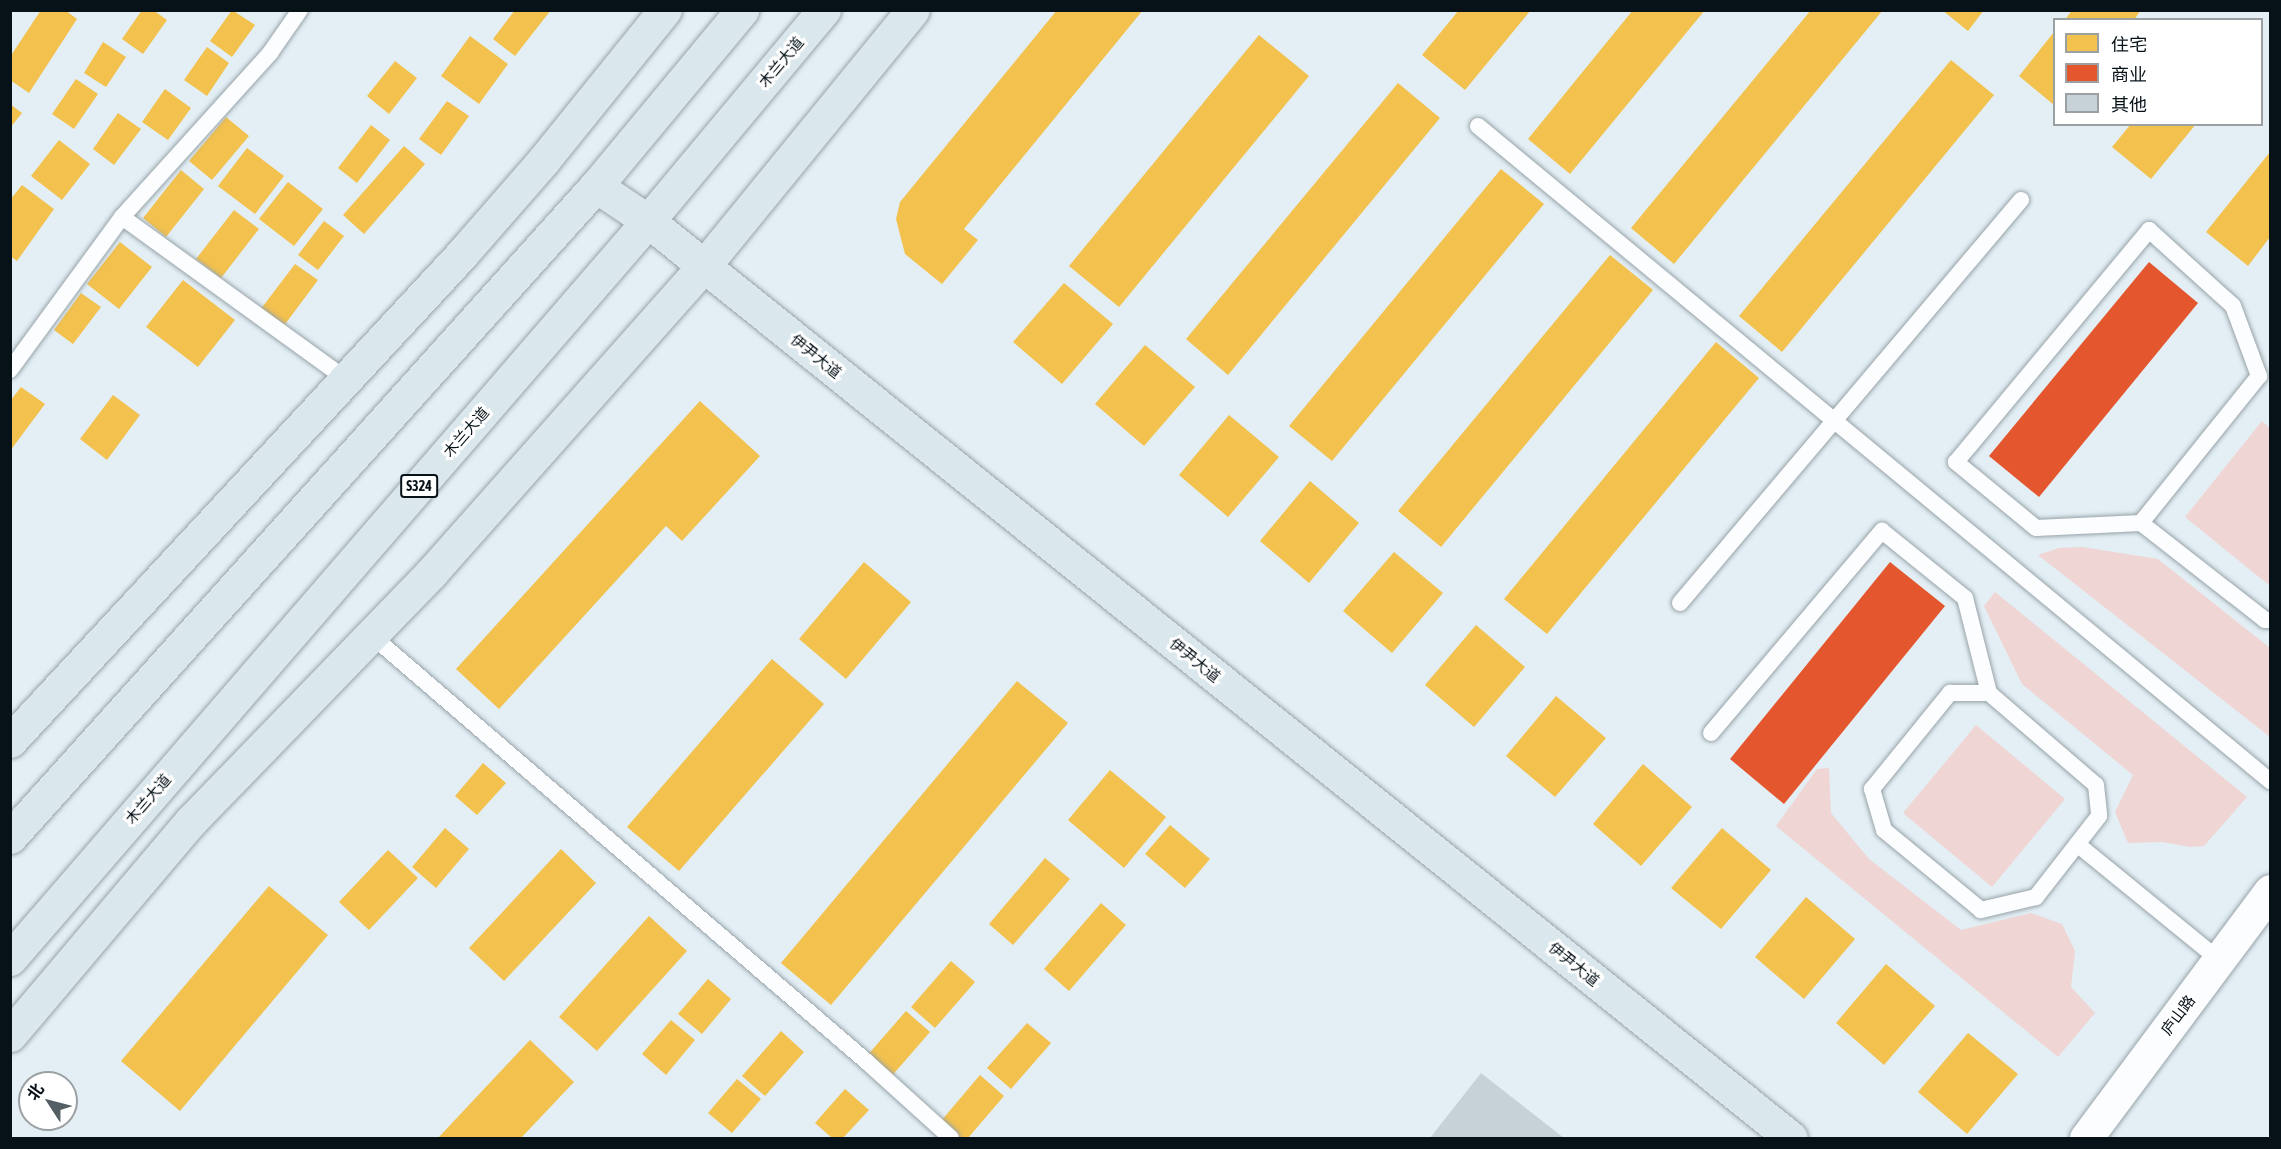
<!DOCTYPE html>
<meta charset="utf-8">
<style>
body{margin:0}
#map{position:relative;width:2281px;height:1149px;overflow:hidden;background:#e3eff5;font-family:"Asap Condensed","Noto Sans SC",sans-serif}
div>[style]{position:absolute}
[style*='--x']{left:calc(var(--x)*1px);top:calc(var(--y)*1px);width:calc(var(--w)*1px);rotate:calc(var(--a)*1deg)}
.green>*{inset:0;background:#efd5d3}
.homes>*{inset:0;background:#f2c14e}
.shops>*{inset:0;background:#e4572e}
.building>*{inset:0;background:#c7d2d8}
.roads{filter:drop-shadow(0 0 2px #98a3a9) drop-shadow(0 0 2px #98a3a9)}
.lane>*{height:16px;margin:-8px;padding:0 8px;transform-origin:8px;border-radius:8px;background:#fbfdfe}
.secondary>*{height:33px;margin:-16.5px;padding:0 16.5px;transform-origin:16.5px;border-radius:16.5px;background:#fbfdfe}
.primary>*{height:33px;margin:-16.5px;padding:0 16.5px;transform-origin:16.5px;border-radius:16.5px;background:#dae7ec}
span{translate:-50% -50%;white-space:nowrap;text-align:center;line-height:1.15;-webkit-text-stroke:6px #fff;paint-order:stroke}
.shield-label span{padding:2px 4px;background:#fff;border:2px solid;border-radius:4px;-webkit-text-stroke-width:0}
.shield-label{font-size:14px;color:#061218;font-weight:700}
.street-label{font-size:15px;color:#061218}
.frame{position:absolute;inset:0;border:12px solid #061218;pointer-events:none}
.legend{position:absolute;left:2053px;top:18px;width:210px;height:108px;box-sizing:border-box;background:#fff;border:2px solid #9ba0a3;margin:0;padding:8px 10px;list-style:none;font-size:18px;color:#061218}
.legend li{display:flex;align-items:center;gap:12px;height:30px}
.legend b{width:30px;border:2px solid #9ba0a3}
.north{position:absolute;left:18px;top:1071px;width:60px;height:60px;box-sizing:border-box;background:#fff;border:2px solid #9ba0a3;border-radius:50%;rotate:306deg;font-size:16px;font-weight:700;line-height:24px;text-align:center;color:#061218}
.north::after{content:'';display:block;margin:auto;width:21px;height:27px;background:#535f65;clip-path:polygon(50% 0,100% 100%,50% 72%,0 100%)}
</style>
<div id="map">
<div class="green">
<i style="clip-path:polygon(2262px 421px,2270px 428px,2270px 586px,2185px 517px)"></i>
<i style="clip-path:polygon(2082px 547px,2158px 559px,2270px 648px,2270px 737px,2038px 555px,2059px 548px)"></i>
<i style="clip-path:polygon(1995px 592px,2247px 797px,2204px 846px,2191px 847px,2162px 842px,2128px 843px,2115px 812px,2133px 775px,2022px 684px,1984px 606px)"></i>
<i style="clip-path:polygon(1976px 725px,2065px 799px,1992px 887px,1903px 813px)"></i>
<i style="clip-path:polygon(1829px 768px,1831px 813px,1869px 859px,1961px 930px,2031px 913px,2062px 924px,2075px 951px,2071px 987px,2095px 1013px,2058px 1057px,1776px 826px,1817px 769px)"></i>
</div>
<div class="homes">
<i style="clip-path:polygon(41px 10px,65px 10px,77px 19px,29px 93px,10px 80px,10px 57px)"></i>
<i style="clip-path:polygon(142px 10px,153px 10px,167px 20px,143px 54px,122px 39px)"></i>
<i style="clip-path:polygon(232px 10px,255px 25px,232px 57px,210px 41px)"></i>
<i style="clip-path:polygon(515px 10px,551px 10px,515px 56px,493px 39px)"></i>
<i style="clip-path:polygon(1057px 10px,1143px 10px,964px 229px,978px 240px,942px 284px,905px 254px,896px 219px,900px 202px)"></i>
<i style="clip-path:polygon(1459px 10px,1531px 10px,1465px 90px,1422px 55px)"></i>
<i style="clip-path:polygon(1633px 10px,1705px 10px,1570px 174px,1528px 139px)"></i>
<i style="clip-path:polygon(1811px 10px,1883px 10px,1674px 264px,1631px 228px)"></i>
<i style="clip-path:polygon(1942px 10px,1984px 10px,1968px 31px)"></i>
<i style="clip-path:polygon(2072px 10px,2141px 10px,2134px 20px,2065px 20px)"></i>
<i style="clip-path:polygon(2054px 32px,2054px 105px,2019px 76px)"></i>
<i style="clip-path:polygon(1259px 35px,1309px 76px,1119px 307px,1069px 266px)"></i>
<i style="clip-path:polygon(470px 36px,508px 64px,479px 104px,441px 76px)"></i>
<i style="clip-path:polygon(103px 42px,126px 57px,106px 87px,84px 73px)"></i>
<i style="clip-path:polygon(207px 47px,229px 63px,207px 96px,184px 80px)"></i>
<i style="clip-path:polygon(1951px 60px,1994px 95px,1782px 352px,1739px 316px)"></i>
<i style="clip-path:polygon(395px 61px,417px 78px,389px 114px,367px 96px)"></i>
<i style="clip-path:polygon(76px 79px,98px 94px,74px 129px,52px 114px)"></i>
<i style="clip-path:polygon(1398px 83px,1440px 118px,1228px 375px,1186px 339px)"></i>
<i style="clip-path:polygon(165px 89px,191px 108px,168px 140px,142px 122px)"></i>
<i style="clip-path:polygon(447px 101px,469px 116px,441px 155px,419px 139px)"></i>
<i style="clip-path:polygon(10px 104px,22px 113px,10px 128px)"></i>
<i style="clip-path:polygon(118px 113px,141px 129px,114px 165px,93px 149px)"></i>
<i style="clip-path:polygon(226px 117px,249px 136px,212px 180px,189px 161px)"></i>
<i style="clip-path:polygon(2131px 124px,2196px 124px,2151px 179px,2112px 147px)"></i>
<i style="clip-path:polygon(371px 125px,390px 140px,357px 183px,338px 168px)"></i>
<i style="clip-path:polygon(59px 140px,90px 164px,62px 200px,31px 176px)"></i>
<i style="clip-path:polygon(404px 146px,425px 164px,364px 234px,343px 215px)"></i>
<i style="clip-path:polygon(247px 148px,284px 176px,255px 214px,218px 186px)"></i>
<i style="clip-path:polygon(2270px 152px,2270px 237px,2248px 266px,2206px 232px)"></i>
<i style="clip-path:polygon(1501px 169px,1544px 204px,1332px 461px,1289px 426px)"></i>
<i style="clip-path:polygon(181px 170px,204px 189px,166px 237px,143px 218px)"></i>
<i style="clip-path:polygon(288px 182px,323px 209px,294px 246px,259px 219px)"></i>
<i style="clip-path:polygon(22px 185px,54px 209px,17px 261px,10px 256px,10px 200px)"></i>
<i style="clip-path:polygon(234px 210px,259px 229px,221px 278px,196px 259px)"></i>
<i style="clip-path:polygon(324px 221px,344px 236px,318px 270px,298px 255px)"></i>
<i style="clip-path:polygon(120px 242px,152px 267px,119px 309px,87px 284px)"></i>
<i style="clip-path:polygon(1610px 255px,1653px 290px,1441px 547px,1398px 511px)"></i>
<i style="clip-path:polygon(295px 264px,318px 280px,283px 327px,260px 310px)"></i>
<i style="clip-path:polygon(183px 280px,235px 320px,198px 367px,146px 327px)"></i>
<i style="clip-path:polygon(1064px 283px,1113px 324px,1062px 384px,1013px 342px)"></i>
<i style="clip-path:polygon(81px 293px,101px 307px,73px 344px,54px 330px)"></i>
<i style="clip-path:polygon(1716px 342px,1759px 378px,1547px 634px,1504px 599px)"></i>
<i style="clip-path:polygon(1145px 345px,1195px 387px,1144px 446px,1095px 404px)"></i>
<i style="clip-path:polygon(21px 387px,45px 404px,10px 451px,10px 401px)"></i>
<i style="clip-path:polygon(113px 395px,140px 415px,107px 460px,80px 439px)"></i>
<i style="clip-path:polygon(700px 401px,760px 456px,682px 541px,666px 526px,499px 709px,456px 669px)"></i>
<i style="clip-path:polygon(1229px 415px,1279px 457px,1228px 517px,1179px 475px)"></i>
<i style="clip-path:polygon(1310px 481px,1359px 523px,1309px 583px,1260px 541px)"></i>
<i style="clip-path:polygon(1394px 552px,1443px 593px,1392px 653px,1343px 611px)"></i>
<i style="clip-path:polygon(864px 562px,911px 602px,846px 679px,799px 639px)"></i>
<i style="clip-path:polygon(1476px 625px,1525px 667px,1474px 727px,1425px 685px)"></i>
<i style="clip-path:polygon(772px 659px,824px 704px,679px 871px,627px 827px)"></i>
<i style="clip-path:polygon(1017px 681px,1068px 723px,831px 1005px,781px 963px)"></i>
<i style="clip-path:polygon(1556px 696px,1606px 738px,1555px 797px,1506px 756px)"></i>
<i style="clip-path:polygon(483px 763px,506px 783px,477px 815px,455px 796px)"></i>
<i style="clip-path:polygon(1643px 764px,1692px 807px,1641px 866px,1593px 824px)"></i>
<i style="clip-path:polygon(1110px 770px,1166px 817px,1124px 868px,1068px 820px)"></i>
<i style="clip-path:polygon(1170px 825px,1210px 859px,1185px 888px,1145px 854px)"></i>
<i style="clip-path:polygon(445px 828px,469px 849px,436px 888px,412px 867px)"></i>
<i style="clip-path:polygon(1722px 828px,1771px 870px,1721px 929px,1671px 888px)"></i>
<i style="clip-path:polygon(561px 849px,596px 883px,504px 981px,469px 948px)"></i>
<i style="clip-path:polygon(388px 850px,418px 878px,369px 930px,339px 902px)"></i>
<i style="clip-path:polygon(1045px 858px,1070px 879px,1013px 945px,989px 924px)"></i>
<i style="clip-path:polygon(269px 886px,328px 935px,180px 1111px,121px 1061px)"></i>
<i style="clip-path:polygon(1806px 897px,1855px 939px,1804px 999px,1755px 957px)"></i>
<i style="clip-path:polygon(1101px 903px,1126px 925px,1069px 991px,1044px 969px)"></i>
<i style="clip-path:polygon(649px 916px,687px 951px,597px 1051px,559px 1017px)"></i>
<i style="clip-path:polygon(951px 961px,975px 982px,935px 1028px,911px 1007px)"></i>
<i style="clip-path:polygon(1886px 964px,1935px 1006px,1884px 1065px,1836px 1023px)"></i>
<i style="clip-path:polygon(708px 979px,731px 999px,702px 1034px,678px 1014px)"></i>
<i style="clip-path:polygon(906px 1011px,930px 1032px,890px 1078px,866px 1057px)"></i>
<i style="clip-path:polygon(671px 1020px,695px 1040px,666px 1075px,642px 1054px)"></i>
<i style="clip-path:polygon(1027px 1023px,1051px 1043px,1011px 1089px,987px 1068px)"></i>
<i style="clip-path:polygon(781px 1031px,804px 1052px,765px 1096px,742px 1076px)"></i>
<i style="clip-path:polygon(1968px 1033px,2018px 1074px,1967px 1134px,1918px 1092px)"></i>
<i style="clip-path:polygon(530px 1040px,574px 1082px,521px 1138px,438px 1138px)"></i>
<i style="clip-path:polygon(980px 1075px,1004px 1096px,968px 1138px,960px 1138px,941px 1121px)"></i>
<i style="clip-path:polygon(737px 1079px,761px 1099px,732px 1133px,708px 1113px)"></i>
<i style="clip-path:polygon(845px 1089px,869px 1110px,843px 1138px,832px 1138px,815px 1123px)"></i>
</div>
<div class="shops">
<i style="clip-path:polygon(2149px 262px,2198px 303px,2039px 497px,1989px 456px)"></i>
<i style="clip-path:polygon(1890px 562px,1945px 606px,1784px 804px,1730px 759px)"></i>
</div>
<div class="building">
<i style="clip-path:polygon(1481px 1073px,1564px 1138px,1430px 1138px)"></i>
</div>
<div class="roads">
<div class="lane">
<i style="--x:1478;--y:126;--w:1028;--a:39.59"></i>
<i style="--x:122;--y:217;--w:276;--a:35.9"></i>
<i style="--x:2149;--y:230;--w:113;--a:42.1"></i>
<i style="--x:2233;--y:306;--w:75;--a:69.6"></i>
<i style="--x:2259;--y:376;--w:189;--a:128.8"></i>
<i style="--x:2141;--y:523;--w:105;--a:177.3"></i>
<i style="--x:2036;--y:528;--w:104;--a:-140.5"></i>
<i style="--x:1956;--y:462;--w:302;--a:-50.2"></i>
<i style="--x:10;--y:370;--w:190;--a:-53.8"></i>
<i style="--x:122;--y:217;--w:221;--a:-47.9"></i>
<i style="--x:270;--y:53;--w:52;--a:-55.1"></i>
<i style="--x:2141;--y:523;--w:157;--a:38"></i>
<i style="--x:2265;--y:620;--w:5;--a:0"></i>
<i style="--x:1680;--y:603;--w:528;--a:-49.76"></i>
<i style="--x:371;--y:635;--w:654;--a:40.72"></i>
<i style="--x:867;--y:1062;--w:113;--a:42.1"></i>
<i style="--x:1950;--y:693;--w:39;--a:0"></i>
<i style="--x:1989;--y:693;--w:141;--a:40.7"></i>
<i style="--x:2096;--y:785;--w:31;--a:84"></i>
<i style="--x:2099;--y:816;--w:103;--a:127.9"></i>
<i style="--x:2036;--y:897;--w:57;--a:166.7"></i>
<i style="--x:1981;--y:910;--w:126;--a:-140.5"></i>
<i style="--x:1884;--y:830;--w:43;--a:-106.3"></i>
<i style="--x:1872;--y:789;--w:124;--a:-50.9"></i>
<i style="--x:1711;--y:733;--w:265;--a:-49.8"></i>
<i style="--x:1882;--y:531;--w:107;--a:38.9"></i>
<i style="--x:1965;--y:598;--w:98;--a:75.8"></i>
<i style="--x:2077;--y:844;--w:183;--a:39.2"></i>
</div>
<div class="secondary">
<i style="--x:2086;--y:1138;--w:308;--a:-53.3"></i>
</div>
<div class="primary">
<i style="--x:596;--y:186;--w:63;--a:33.9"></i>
<i style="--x:648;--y:221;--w:1465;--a:38.74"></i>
<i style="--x:10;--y:741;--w:664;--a:-47.13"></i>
<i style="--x:462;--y:254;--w:123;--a:-48.9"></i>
<i style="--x:543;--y:161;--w:194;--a:-51.1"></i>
<i style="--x:10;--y:837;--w:876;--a:-48.01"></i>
<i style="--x:596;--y:186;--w:229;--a:-50.3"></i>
<i style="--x:10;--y:959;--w:976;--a:-49.16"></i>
<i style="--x:648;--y:221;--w:275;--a:-50.2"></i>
<i style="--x:10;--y:1035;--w:280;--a:-49.8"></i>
<i style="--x:191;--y:821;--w:347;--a:-45.9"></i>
<i style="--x:432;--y:572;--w:409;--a:-48.4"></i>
<i style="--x:704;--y:266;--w:330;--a:-50.8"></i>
</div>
</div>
<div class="shield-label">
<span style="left:419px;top:486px">S324</span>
</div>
<div class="street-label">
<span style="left:781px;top:62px;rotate:-50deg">木兰大道</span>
<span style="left:816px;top:356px;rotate:39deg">伊尹大道</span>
<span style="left:466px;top:432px;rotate:-49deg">木兰大道</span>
<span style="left:1195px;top:660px;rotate:39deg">伊尹大道</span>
<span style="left:148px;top:799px;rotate:-49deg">木兰大道</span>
<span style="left:1574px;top:964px;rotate:39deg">伊尹大道</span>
<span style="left:2178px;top:1015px;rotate:-53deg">庐山路</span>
</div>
<div class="frame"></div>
<ul class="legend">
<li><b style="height:16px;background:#f2c14e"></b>住宅</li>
<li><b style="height:16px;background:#e4572e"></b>商业</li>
<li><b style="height:16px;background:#c7d2d8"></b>其他</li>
</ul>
<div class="north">北</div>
</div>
